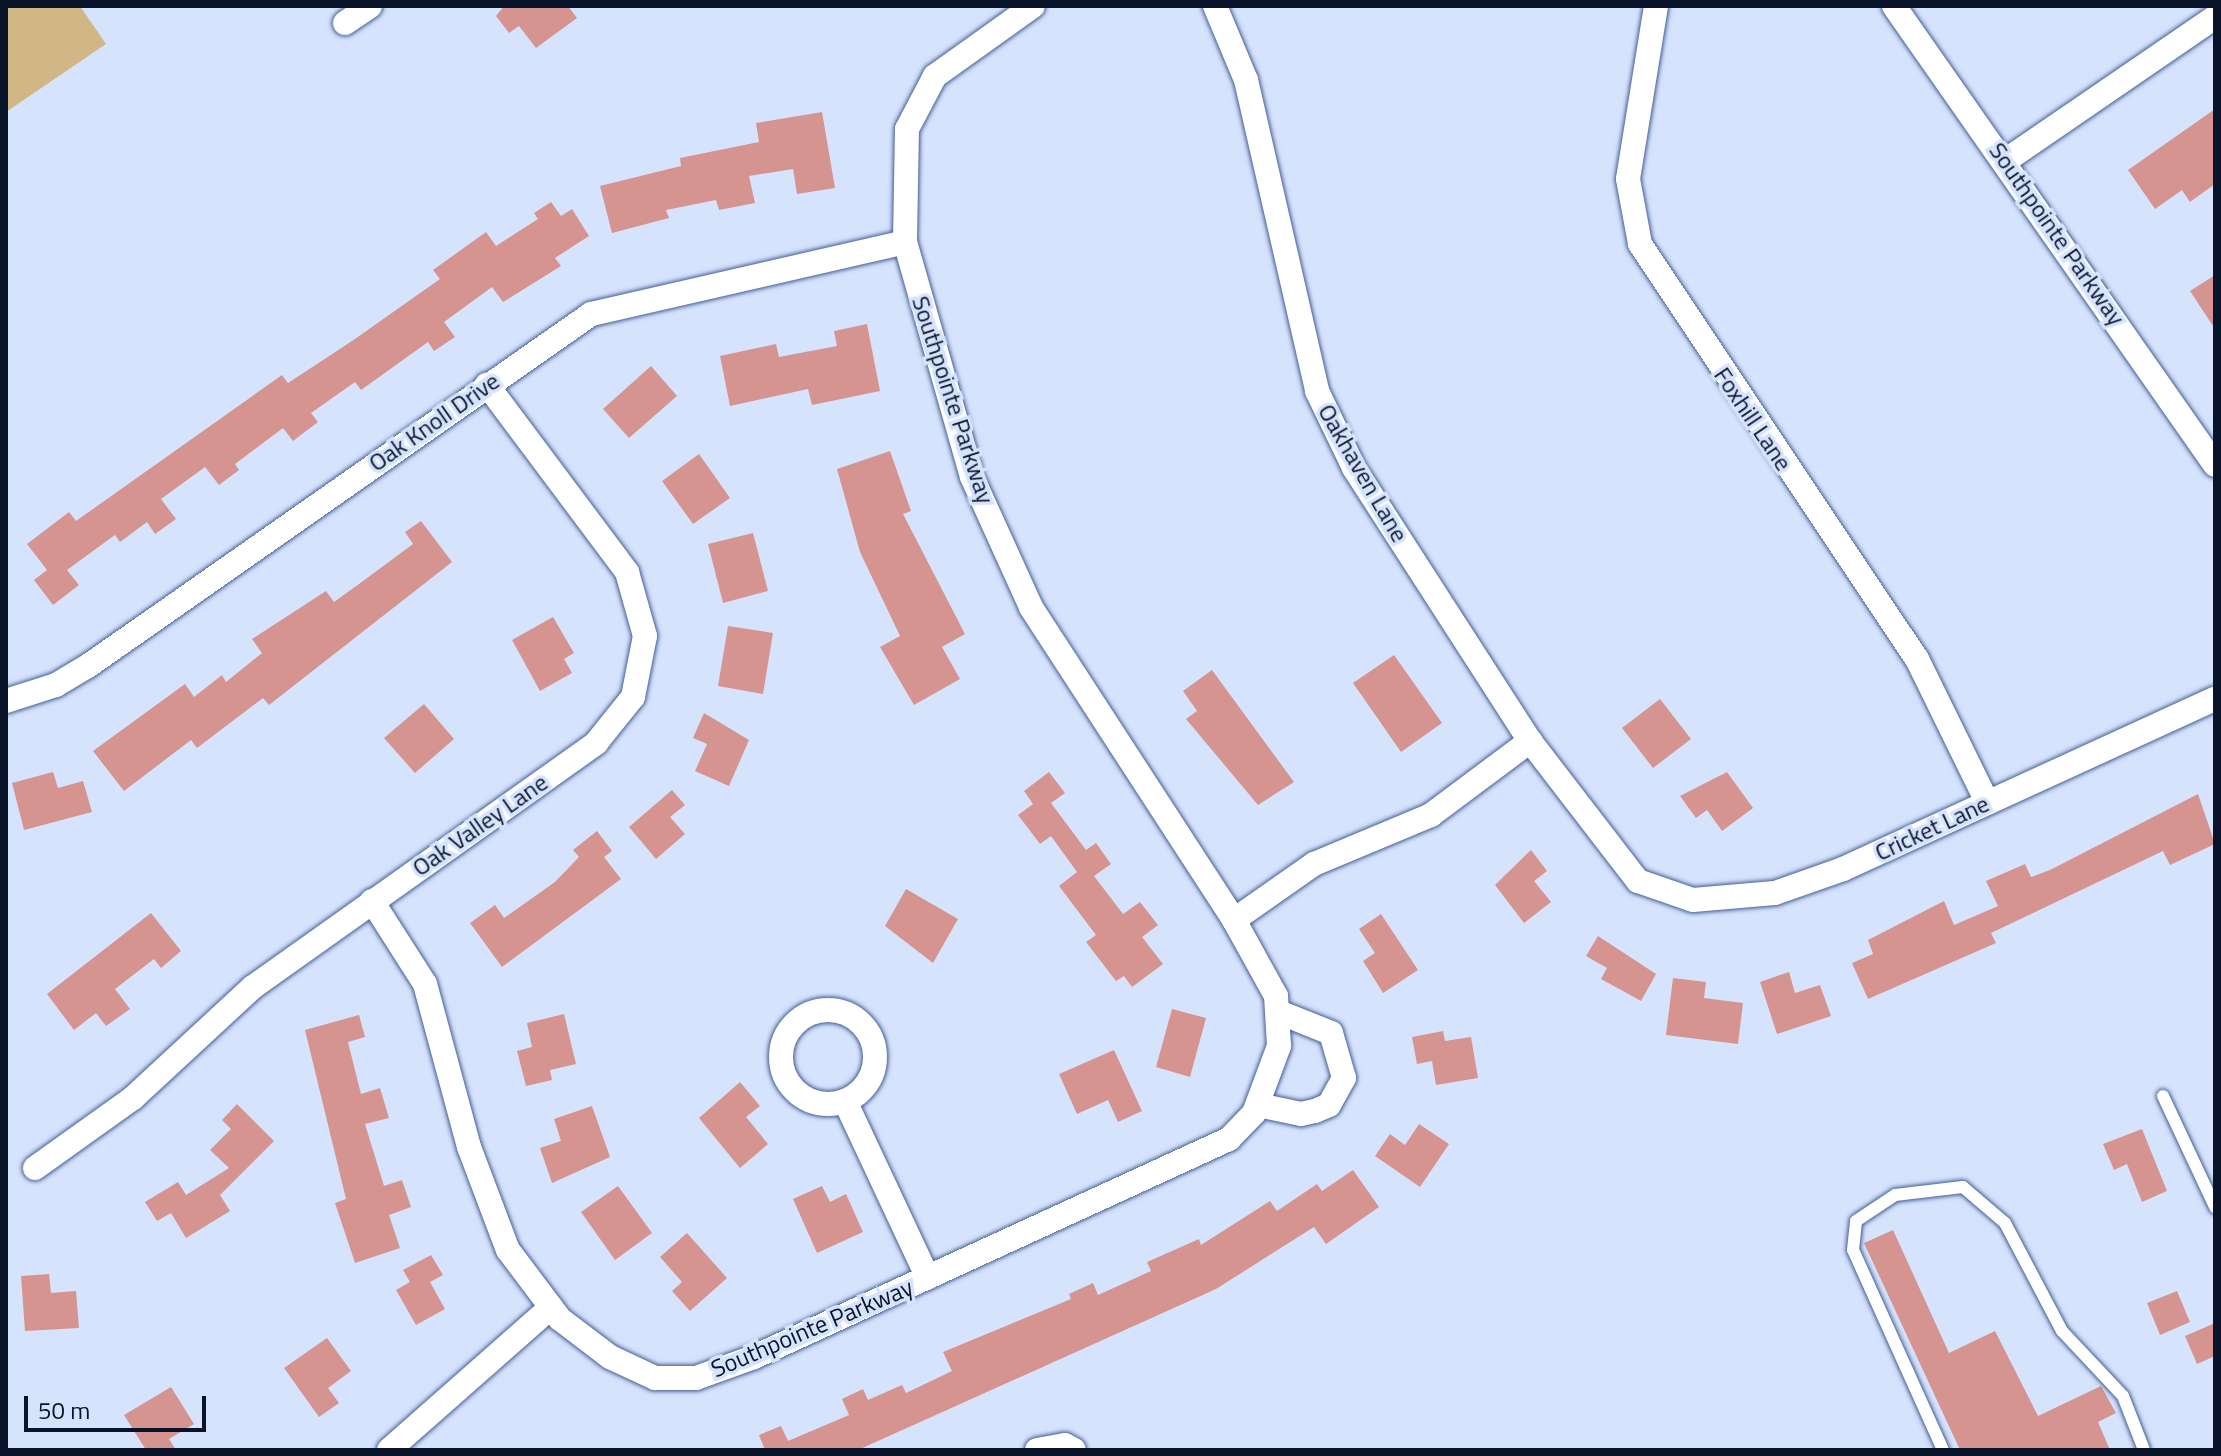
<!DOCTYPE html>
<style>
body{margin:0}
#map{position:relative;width:2221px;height:1456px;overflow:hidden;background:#d6e3fd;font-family:"Titillium Web",sans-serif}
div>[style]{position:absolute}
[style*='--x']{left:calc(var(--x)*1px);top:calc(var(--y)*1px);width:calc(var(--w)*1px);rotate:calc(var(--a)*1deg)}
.green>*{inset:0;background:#d2b786}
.building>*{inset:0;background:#d69490}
.roads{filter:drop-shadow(0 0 2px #435f96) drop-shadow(0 0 2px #435f96)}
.lane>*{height:12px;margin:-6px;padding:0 6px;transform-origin:6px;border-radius:6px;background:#fff}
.street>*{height:24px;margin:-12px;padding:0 12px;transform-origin:12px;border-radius:12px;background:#fff}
.street>.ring{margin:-12px;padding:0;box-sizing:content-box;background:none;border:24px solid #fff;border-radius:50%}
span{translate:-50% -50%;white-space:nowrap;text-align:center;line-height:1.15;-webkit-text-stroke:7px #d6e3fd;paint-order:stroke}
.street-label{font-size:24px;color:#09142a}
.frame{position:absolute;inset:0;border:8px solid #09142a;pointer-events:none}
.scale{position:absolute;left:24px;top:1396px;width:182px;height:36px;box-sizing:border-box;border:4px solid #09142a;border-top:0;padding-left:10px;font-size:24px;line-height:28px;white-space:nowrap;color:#09142a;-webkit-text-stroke:6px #d6e3fd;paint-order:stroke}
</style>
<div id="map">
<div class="green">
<i style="clip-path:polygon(6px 6px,80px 6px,106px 44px,6px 112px)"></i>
</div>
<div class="building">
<i style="clip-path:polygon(504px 6px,568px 6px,577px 18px,536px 48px,519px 26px,509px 33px,496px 16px)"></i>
<i style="clip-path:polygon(2215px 109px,2215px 184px,2190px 202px,2182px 190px,2155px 209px,2128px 170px)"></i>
<i style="clip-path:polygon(822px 112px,835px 188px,797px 194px,793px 169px,749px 176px,755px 203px,719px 210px,716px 200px,666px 210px,669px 218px,612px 233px,600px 186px,681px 166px,680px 158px,759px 142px,756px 123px)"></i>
<i style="clip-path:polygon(551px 202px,561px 216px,572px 209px,589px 236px,555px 258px,561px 266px,503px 302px,492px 287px,444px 322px,455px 337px,434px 351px,428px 342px,361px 390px,355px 382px,311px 413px,318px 422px,293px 441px,283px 428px,235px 464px,239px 470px,219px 485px,205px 467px,161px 499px,176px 519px,155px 534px,147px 522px,120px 542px,115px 535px,67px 570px,79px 585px,53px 605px,34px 580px,47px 570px,27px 544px,69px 512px,76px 521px,282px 375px,288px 383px,352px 341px,440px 279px,433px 270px,486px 232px,496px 246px,538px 219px,534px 213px)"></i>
<i style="clip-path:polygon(2215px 275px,2215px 329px,2190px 291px)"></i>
<i style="clip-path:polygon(867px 324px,880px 391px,812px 405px,808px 389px,730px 406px,720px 356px,776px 344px,779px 357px,837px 346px,834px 331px)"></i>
<i style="clip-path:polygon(651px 366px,677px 396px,629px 438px,603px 409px)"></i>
<i style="clip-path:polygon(890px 451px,911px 511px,903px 514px,965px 634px,942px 647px,960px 679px,914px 705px,880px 647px,900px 636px,860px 552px,837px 469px)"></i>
<i style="clip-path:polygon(699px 454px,730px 498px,693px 524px,662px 481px)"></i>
<i style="clip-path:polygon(421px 521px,452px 562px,269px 705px,263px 698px,197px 748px,191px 740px,124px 791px,93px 751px,185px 684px,194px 697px,222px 675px,226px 682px,262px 653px,252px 639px,326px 591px,334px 602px,359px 584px,413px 544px,405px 532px)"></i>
<i style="clip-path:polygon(753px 533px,768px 591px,723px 603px,708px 544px)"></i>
<i style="clip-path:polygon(553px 617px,574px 653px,564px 659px,572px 673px,540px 691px,512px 640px)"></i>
<i style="clip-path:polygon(728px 626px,773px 633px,763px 694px,718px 686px)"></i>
<i style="clip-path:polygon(1394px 655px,1442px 723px,1401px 752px,1353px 683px)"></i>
<i style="clip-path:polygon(1212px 670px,1294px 782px,1258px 805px,1186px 719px,1197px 711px,1183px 691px)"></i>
<i style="clip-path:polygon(1660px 699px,1691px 739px,1653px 768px,1622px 728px)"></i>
<i style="clip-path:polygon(424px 704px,454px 739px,415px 773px,384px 738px)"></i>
<i style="clip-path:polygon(704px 713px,749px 740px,729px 786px,695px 771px,707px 744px,693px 738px)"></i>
<i style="clip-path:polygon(53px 772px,58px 788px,83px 781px,92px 812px,24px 830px,12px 783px)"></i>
<i style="clip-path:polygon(1049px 772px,1065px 793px,1051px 803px,1086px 850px,1096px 843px,1111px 864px,1094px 876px,1123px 914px,1140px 902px,1158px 925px,1142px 937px,1163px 964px,1132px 987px,1124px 976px,1116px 981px,1086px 942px,1096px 935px,1059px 886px,1077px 872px,1051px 836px,1040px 844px,1018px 815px,1033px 804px,1024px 791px)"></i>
<i style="clip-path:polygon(1727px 772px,1753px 808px,1722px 831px,1707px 810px,1696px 818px,1680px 796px)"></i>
<i style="clip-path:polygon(672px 790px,685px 805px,670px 817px,685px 834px,656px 859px,629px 827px)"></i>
<i style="clip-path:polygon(2198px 794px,2215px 844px,2170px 865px,2163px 851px,1991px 933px,1996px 943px,1868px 999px,1852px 963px,1873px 954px,1868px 940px,1944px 901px,1954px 925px,1998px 906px,1986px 881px,2025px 864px,2031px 877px,2050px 870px)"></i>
<i style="clip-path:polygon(597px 831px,612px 851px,604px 857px,621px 879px,502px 967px,470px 923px,495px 905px,504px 918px,555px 882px,579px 857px,573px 850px)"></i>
<i style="clip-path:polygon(1531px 850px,1547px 871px,1534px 881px,1551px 902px,1524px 923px,1495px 885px)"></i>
<i style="clip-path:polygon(906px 889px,958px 919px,933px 963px,885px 926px)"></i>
<i style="clip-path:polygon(151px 913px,181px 951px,161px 968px,154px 959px,115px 989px,130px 1009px,106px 1026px,96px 1013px,74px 1030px,47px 994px)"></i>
<i style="clip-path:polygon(1381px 914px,1418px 970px,1383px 993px,1363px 961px,1375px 953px,1359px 929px)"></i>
<i style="clip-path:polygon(1598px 936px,1656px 974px,1641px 1001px,1601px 979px,1607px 968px,1586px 956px)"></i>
<i style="clip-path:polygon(1789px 972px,1795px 993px,1820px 985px,1831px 1016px,1777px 1034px,1760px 982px)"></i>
<i style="clip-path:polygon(1673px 978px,1706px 982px,1704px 998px,1743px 1003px,1738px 1044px,1666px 1035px)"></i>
<i style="clip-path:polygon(1172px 1009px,1206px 1018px,1190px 1077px,1156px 1067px)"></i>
<i style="clip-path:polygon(564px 1014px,576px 1064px,550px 1070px,552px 1080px,526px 1086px,517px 1051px,532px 1047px,527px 1023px)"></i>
<i style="clip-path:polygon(359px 1015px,365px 1037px,348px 1042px,361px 1094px,380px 1088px,389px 1118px,365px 1124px,384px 1186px,402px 1180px,411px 1207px,389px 1215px,400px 1248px,355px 1263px,335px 1203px,346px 1199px,305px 1030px)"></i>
<i style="clip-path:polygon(1443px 1031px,1445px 1041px,1471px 1037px,1478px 1078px,1436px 1085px,1432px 1061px,1417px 1064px,1412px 1037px)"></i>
<i style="clip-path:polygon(1114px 1050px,1142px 1111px,1118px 1122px,1108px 1100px,1077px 1114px,1059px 1074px)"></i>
<i style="clip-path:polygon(740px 1082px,760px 1106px,746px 1117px,768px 1144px,740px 1168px,699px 1118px)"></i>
<i style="clip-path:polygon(237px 1104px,274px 1141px,220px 1195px,230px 1211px,186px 1238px,171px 1213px,157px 1221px,145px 1202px,178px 1182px,186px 1195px,229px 1168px,210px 1150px,231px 1129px,222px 1120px)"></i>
<i style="clip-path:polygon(592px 1106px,610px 1157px,552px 1183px,540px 1148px,561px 1141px,554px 1119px)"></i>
<i style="clip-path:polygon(1419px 1124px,1449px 1144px,1420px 1187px,1375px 1156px,1390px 1134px,1405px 1145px)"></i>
<i style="clip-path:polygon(2142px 1129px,2167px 1191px,2142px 1202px,2127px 1164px,2114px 1170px,2103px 1144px)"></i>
<i style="clip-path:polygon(1353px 1170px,1379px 1207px,1326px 1244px,1314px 1227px,1216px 1289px,858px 1450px,765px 1450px,759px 1435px,781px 1426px,788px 1441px,849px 1415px,842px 1399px,863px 1389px,868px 1400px,902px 1385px,906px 1393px,952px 1371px,943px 1352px,1071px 1299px,1069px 1294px,1093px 1283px,1098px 1295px,1151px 1271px,1147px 1262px,1199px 1239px,1201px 1245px,1270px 1201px,1277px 1211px,1317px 1184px,1322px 1191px)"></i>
<i style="clip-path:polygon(618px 1186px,652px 1233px,615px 1260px,581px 1212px)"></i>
<i style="clip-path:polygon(822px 1186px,830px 1202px,846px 1194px,863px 1232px,817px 1253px,793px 1199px)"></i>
<i style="clip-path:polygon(1893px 1230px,1949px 1353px,1995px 1331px,2038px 1416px,2101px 1386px,2116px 1413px,2098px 1422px,2110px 1450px,1960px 1450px,1864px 1243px)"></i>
<i style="clip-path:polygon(687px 1233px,727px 1278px,690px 1311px,672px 1291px,682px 1282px,660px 1257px)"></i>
<i style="clip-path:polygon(431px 1255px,443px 1275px,430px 1282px,445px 1309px,416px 1325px,396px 1290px,410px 1282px,403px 1270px)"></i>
<i style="clip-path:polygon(49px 1274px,51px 1293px,76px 1291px,79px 1328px,25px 1331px,21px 1276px)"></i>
<i style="clip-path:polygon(2177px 1291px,2190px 1322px,2160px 1335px,2147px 1303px)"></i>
<i style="clip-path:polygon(2215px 1323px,2215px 1356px,2197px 1364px,2185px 1336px)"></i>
<i style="clip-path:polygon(327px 1338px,351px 1371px,328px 1388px,339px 1403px,319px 1417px,284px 1368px)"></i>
<i style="clip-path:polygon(171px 1387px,194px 1424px,169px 1439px,176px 1450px,146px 1450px,124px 1415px)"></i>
</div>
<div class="roads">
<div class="lane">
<i style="--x:2163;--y:1096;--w:123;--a:64.9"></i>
<i style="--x:1943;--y:1450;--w:219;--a:-114.2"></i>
<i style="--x:1853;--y:1250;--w:29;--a:-84"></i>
<i style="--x:1856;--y:1221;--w:47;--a:-33.7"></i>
<i style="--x:1895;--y:1195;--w:68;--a:-6.7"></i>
<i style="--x:1963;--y:1187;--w:55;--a:40.6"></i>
<i style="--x:2005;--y:1223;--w:122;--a:62.2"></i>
<i style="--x:2062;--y:1331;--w:89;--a:46.8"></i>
<i style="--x:2123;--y:1396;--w:58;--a:68.7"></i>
</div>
<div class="street">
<i style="--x:1215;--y:6;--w:80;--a:67.3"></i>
<i style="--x:1246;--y:80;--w:319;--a:77.1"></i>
<i style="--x:1317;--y:391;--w:85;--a:64.3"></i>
<i style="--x:1354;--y:468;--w:325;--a:57.2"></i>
<i style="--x:1530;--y:741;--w:177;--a:52.4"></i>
<i style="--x:1638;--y:881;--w:58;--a:19.1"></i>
<i style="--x:1693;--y:900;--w:82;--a:-4.9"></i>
<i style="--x:1775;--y:893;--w:72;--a:-19.4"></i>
<i style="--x:1843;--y:869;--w:409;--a:-24.6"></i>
<i style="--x:1656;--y:6;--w:175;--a:99.2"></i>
<i style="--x:1628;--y:179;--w:66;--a:79.5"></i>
<i style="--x:1640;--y:244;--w:499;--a:56.3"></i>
<i style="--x:1917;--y:659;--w:159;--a:63.9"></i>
<i style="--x:1894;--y:6;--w:560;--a:55.03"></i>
<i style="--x:345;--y:23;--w:30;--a:-34"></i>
<i style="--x:2005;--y:161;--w:255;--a:-34.4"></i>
<i style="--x:6;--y:701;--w:52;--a:-17.7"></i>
<i style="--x:56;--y:685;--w:37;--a:-31"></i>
<i style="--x:88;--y:666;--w:614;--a:-34.98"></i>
<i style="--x:591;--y:314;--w:322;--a:-12.9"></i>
<i style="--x:372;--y:901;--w:98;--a:57.4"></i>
<i style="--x:425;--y:984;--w:169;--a:74.9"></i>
<i style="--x:469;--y:1147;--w:110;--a:69.3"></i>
<i style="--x:508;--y:1250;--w:86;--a:53"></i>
<i style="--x:560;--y:1319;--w:63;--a:37.2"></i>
<i style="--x:610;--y:1357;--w:50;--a:25"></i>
<i style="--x:655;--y:1378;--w:41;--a:0"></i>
<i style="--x:696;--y:1378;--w:62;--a:-19.9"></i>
<i style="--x:754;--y:1357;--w:523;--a:-24.65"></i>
<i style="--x:1229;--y:1139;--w:36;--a:-46"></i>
<i style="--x:1254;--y:1113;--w:72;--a:-69.5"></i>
<i style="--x:1279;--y:1046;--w:50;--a:-93.4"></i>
<i style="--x:1276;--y:996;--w:87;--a:-118.9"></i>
<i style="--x:1234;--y:920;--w:373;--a:-123"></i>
<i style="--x:1031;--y:607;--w:143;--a:-114.4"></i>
<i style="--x:972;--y:477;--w:244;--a:-105.9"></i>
<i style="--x:905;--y:242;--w:113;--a:-89"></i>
<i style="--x:907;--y:129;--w:60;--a:-62.2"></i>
<i style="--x:935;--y:76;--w:120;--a:-35.5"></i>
<i style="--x:1234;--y:920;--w:98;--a:-35"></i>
<i style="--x:1314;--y:864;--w:127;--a:-22.7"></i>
<i style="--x:1431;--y:815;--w:124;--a:-36.8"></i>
<i class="ring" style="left:781px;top:1010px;width:70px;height:70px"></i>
<i style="--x:845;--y:1101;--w:195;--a:64.9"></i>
<i style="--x:1258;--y:1105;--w:44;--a:11.8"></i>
<i style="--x:1301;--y:1114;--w:14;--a:-12"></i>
<i style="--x:1315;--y:1111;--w:15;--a:-23"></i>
<i style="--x:1329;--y:1105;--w:31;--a:-61"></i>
<i style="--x:1344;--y:1078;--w:47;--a:-106.1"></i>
<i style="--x:1331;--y:1033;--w:54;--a:-158.2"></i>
<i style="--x:35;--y:1168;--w:120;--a:-35.5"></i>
<i style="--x:133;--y:1098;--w:163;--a:-42.8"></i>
<i style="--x:253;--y:987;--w:421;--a:-35.4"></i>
<i style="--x:596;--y:743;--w:59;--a:-51.2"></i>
<i style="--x:633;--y:697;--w:62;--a:-78.9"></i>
<i style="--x:645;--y:636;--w:66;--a:-105.7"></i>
<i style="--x:627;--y:572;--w:234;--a:-126.8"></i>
<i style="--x:389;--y:1450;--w:216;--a:-41.4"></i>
<i style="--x:1037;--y:1450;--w:28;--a:-10"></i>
<i style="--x:1065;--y:1445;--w:10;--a:29"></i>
</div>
</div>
<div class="street-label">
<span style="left:2057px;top:234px;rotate:55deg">Southpointe Parkway</span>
<span style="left:953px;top:400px;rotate:72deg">Southpointe Parkway</span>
<span style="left:1753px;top:419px;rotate:56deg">Foxhill Lane</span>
<span style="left:434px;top:422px;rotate:-35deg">Oak Knoll Drive</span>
<span style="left:1363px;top:473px;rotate:60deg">Oakhaven Lane</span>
<span style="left:480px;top:825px;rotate:-35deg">Oak Valley Lane</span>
<span style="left:1932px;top:828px;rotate:-25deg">Cricket Lane</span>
<span style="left:812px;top:1328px;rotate:-23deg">Southpointe Parkway</span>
</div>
<div class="frame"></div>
<div class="scale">50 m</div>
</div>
